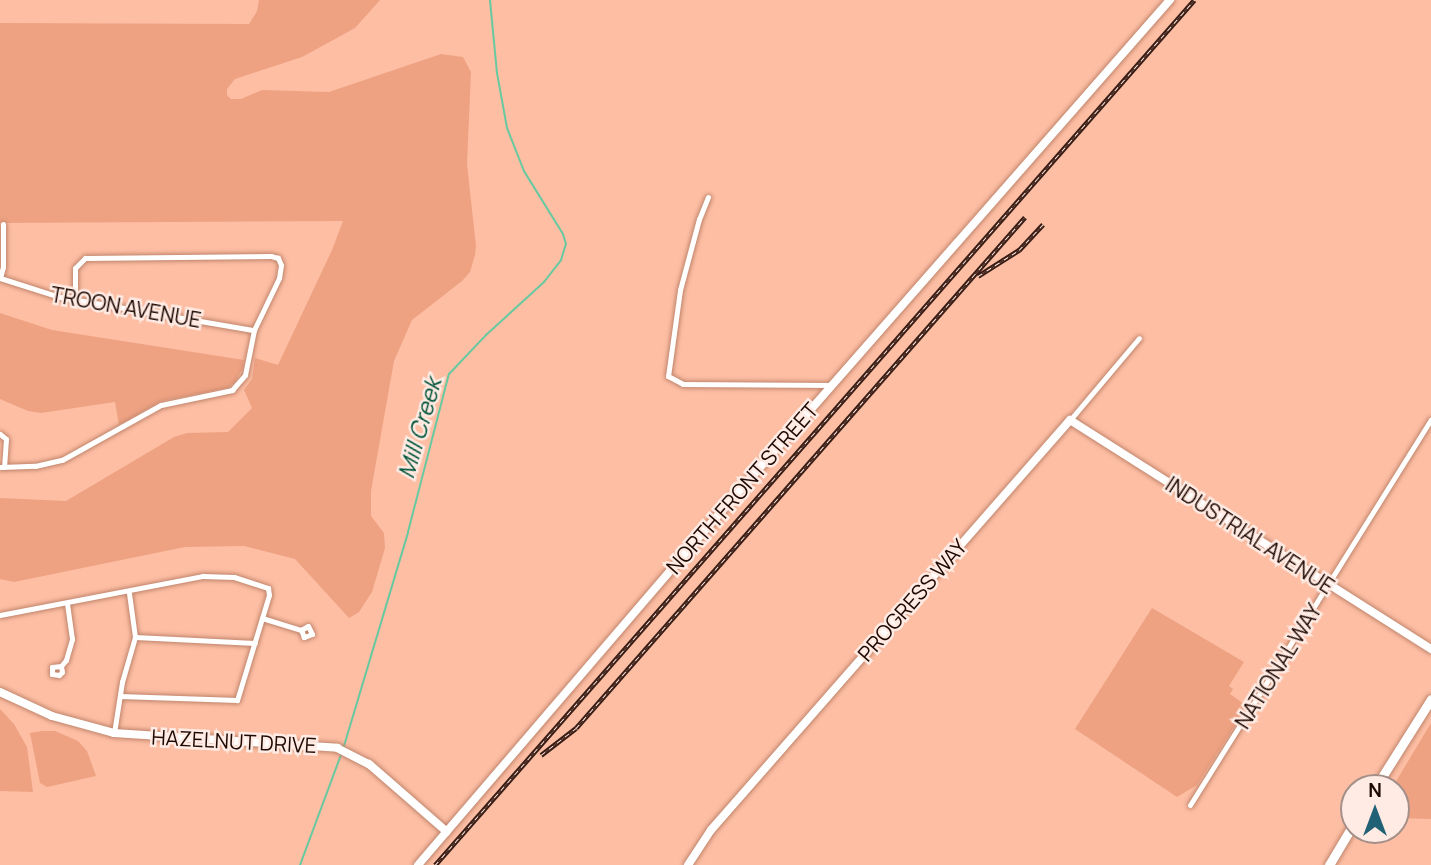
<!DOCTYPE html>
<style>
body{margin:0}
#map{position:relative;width:1431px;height:865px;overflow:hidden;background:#fdbea4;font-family:Manrope,sans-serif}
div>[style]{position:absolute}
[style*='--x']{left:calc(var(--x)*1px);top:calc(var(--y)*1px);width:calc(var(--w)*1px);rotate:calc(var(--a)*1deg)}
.green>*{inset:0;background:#eea282}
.stream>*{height:2px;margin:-1px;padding:0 1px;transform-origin:1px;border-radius:1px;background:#67c9a0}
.roads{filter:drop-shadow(0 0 2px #c0856c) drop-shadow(0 0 2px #c0856c)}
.street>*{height:5px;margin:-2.5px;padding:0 2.5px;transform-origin:2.5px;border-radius:2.5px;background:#fff}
.secondary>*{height:8px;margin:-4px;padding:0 4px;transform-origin:4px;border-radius:4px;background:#fff}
.primary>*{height:9px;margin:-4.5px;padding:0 4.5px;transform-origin:4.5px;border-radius:4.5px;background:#fff}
.rail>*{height:4.5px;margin-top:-2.25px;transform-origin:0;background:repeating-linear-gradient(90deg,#ffebe3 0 5px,#371d15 0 10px);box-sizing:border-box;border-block:2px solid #371d15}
span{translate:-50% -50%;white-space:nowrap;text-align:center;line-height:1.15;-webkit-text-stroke:5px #ffebe3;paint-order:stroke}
.street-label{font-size:21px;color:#1d0802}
.water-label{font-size:23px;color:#00543a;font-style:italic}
.north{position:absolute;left:1340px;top:774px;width:70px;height:70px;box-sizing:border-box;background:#ffebe3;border:2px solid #a59089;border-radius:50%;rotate:0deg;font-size:19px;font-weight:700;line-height:28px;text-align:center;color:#1d0802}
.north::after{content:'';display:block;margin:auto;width:24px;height:32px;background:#216176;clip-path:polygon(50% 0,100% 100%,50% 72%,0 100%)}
</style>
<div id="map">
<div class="green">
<i style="clip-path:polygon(259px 0,380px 0,355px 28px,302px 57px,235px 79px,227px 89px,227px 95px,231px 99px,241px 99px,262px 90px,329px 92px,441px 54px,463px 57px,471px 72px,467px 164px,476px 246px,475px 255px,470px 272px,462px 281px,412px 320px,394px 361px,371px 491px,371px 516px,384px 533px,385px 548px,372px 592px,359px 612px,349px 618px,295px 559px,244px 546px,185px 547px,14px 582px,0 579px,0 498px,66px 501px,174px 437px,187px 433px,228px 432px,252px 408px,244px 390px,252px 379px,255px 358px,278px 365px,332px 250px,343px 221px,0 223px,0 23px,249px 24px,257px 11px)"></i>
<i style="clip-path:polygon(0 313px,52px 330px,244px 360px,243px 368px,235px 382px,227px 388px,161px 401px,119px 425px,115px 402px,41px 413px,28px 411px,0 399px)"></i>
<i style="clip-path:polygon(1152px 608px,1244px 662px,1229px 686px,1233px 689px,1230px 694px,1247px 706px,1197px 785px,1177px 797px,1075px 729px)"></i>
<i style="clip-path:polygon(0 709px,14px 724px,27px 747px,33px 792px,0 791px)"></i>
<i style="clip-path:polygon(1431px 723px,1431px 819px,1396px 818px,1396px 788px,1392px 788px)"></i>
<i style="clip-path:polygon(42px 731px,55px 731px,78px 741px,87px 751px,96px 776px,47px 787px,40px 783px,30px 733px)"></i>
</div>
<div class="stream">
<i style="--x:344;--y:746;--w:223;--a:-73.3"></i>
<i style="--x:408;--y:532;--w:163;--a:-75.5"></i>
<i style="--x:449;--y:374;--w:54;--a:-46.5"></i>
<i style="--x:486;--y:335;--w:79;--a:-42.4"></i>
<i style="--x:544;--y:282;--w:28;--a:-52"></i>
<i style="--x:561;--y:260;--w:17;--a:-73"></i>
<i style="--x:566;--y:244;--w:10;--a:-107"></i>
<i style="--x:563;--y:234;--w:74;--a:-121.8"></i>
<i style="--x:524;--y:171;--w:46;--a:-111.6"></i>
<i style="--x:507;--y:128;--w:56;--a:-100.3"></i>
<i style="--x:497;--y:73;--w:73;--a:-95.5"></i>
<i style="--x:300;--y:865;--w:117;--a:-69.6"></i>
</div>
<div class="roads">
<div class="street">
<i style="--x:708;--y:197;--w:24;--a:112"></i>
<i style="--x:699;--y:219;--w:73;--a:105"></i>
<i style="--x:680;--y:290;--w:87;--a:97.9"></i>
<i style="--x:668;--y:376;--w:17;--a:28"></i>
<i style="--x:683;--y:384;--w:148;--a:0.4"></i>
<i style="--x:0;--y:278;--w:63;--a:17.6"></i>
<i style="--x:60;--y:297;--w:197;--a:9.7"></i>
<i style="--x:0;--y:278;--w:11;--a:-75"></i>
<i style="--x:3;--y:267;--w:43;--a:-90"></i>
<i style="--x:1070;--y:420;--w:107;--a:-49.9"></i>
<i style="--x:0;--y:434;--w:8;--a:40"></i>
<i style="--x:6;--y:439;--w:28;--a:94"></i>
<i style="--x:0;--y:467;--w:35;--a:-2"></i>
<i style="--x:35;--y:466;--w:28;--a:-13"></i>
<i style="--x:62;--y:460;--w:113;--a:-29.1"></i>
<i style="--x:161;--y:405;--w:73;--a:-11.9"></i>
<i style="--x:232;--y:390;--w:20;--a:-49"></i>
<i style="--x:245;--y:375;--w:46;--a:-78.7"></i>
<i style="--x:254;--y:330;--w:58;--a:-64.3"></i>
<i style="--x:279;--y:278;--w:13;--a:-81"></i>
<i style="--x:281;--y:265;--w:8;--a:-113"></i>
<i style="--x:278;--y:258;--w:7;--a:-164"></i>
<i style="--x:271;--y:256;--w:186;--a:179.4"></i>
<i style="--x:85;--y:258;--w:14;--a:135"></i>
<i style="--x:75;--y:268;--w:32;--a:90"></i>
<i style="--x:0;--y:615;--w:207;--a:-10.9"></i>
<i style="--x:203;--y:576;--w:31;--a:2"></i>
<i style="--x:234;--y:577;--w:36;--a:18"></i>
<i style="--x:268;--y:588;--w:7;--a:82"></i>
<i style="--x:269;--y:595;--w:110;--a:106.9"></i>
<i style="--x:237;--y:700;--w:117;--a:-178"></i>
<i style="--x:262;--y:618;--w:41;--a:17.1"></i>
<i style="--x:301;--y:630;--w:8;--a:-30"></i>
<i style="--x:308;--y:626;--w:9;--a:63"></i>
<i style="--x:312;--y:634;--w:9;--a:159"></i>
<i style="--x:304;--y:637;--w:8;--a:-113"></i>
<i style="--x:135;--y:637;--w:120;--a:2.9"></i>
<i style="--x:61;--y:666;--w:9;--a:174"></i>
<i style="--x:52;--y:667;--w:7;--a:90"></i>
<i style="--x:52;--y:674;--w:7;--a:8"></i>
<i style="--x:59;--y:675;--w:4;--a:-45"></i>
<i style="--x:62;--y:672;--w:6;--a:-99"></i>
<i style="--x:61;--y:666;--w:8;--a:-50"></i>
<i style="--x:66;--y:660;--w:22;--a:-74"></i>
<i style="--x:72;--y:639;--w:35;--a:-98"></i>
<i style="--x:114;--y:733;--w:52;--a:-81.1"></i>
<i style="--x:122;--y:682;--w:47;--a:-73.9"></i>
<i style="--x:135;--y:637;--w:44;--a:-97.8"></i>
<i style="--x:1190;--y:805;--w:454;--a:-58"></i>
</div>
<div class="secondary">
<i style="--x:0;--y:692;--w:57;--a:24.8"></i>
<i style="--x:52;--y:716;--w:64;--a:15.3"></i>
<i style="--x:114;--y:733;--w:224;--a:3.8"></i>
<i style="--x:337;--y:748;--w:36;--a:27"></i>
<i style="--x:369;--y:764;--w:103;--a:41.1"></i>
<i style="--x:418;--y:865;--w:443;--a:-49.4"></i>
<i style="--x:706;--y:529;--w:704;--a:-48.75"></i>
<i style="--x:688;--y:865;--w:42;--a:-56.7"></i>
<i style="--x:711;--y:830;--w:545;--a:-48.79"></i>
<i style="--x:1070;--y:420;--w:428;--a:32.4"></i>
</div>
<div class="primary">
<i style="--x:1375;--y:788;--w:105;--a:-57.8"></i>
<i style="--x:1329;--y:865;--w:49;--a:-59.2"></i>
</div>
</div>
<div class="rail">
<i style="--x:978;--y:276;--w:49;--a:-32.4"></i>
<i style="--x:1019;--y:250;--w:35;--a:-47"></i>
<i style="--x:541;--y:755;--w:44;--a:-37.6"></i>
<i style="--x:576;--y:728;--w:680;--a:-48.7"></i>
<i style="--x:435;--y:865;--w:1151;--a:-48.73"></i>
</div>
<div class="street-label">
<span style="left:126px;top:307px;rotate:10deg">TROON AVENUE</span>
<span style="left:742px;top:488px;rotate:-49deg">NORTH FRONT STREET</span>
<span style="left:1250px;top:535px;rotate:33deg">INDUSTRIAL AVENUE</span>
<span style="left:912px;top:600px;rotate:-49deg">PROGRESS WAY</span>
<span style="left:1278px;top:666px;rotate:-58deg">NATIONAL WAY</span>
<span style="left:234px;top:741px;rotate:3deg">HAZELNUT DRIVE</span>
</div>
<div class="water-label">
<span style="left:419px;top:428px;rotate:-74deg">Mill Creek</span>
</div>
<div class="north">N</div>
</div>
